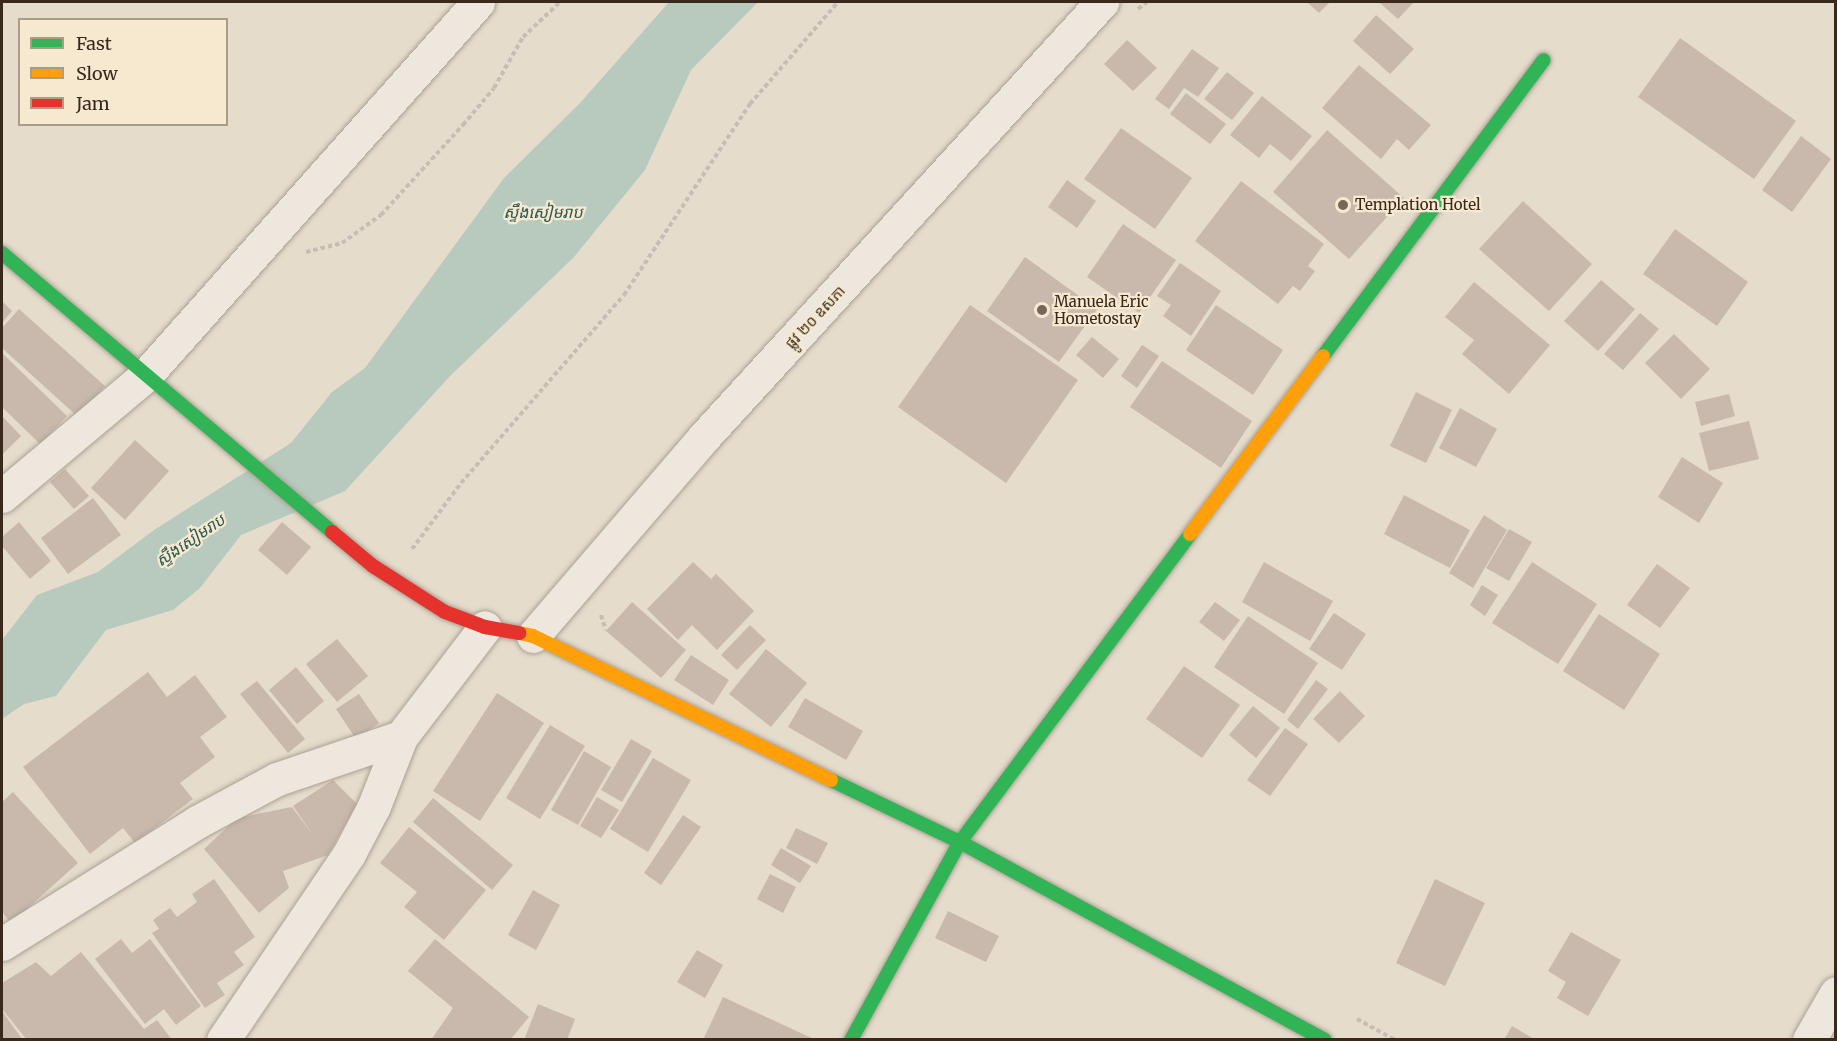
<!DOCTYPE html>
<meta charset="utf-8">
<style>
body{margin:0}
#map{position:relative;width:1837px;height:1041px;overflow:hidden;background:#e5dccb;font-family:Merriweather,"Noto Sans Khmer",serif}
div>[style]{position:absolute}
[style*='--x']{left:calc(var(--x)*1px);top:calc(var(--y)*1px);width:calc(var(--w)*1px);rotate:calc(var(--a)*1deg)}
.water>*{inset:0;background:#b7cabd}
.building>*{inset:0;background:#c9b9ac}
.path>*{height:4px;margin-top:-2px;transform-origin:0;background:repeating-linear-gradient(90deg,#c6beb4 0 4.5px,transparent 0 7.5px)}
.roads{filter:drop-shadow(0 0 2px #aaa195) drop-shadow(0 0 2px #aaa195)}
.street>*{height:33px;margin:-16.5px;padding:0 16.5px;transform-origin:16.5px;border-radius:16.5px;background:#ede7de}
.fast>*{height:14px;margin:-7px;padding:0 7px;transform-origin:7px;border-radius:7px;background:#30b455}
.slow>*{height:14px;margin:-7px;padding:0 7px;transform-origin:7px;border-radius:7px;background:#ff9f0a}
.jam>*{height:14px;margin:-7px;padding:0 7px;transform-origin:7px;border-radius:7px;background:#e5322d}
.dots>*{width:16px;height:16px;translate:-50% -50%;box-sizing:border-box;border:3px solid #f7e9d0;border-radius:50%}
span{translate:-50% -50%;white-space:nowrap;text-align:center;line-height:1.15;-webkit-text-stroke:4.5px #f7e9d0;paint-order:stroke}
.poi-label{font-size:15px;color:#39281c}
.left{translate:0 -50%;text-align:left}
.street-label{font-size:15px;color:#39281c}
.water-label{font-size:16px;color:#2b5a53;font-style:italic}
.frame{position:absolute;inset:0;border:3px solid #39281c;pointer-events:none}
.legend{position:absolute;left:18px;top:18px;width:210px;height:108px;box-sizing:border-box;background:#f7e9d0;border:2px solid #ab9c88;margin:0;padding:8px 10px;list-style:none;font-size:18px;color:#39281c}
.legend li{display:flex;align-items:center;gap:12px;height:30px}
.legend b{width:30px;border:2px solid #ab9c88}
</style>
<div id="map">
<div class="water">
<i style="clip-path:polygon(669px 2px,758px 2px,691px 70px,645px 170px,574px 257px,450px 376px,345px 491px,241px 535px,200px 588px,173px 610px,106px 630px,56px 696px,24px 704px,2px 719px,2px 640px,37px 595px,98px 572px,154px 530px,291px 443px,332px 392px,365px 368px,504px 178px,581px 102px)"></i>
</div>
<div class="building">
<i style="clip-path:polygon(1307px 2px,1330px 2px,1319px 13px)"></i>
<i style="clip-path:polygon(1379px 2px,1414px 2px,1398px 19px)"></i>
<i style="clip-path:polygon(1376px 15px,1414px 49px,1390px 74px,1353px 41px)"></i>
<i style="clip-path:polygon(1680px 38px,1796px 121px,1754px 179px,1638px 97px)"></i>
<i style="clip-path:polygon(1127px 40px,1157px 68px,1133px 91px,1104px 64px)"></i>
<i style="clip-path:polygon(1192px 49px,1219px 68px,1198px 97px,1184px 88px,1169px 109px,1155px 99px)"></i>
<i style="clip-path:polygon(1359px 65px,1431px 125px,1409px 150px,1397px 139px,1381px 159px,1322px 108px)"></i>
<i style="clip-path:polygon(1227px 72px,1254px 93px,1232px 120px,1204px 99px)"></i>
<i style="clip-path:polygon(1186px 93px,1226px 124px,1210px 144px,1170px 114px)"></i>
<i style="clip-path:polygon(1262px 96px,1312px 136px,1291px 161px,1270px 144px,1259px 158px,1230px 135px)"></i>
<i style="clip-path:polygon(1121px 128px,1192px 178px,1155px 229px,1084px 179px)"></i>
<i style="clip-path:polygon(1327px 130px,1404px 198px,1349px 259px,1273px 192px)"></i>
<i style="clip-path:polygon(1801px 136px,1831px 159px,1792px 212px,1762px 190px)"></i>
<i style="clip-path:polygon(1067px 180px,1096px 201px,1077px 228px,1048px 207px)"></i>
<i style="clip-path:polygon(1241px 181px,1324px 244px,1308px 266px,1315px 271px,1300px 291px,1293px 286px,1278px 304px,1195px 241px)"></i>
<i style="clip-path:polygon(1523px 201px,1592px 264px,1549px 311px,1479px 249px)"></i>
<i style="clip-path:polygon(1123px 224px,1176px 260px,1139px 313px,1087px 277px)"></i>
<i style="clip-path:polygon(1675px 229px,1748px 282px,1717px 326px,1643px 274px)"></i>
<i style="clip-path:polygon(1025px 257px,1097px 309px,1059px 362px,987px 311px)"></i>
<i style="clip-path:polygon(1180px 263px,1221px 291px,1191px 336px,1163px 316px,1171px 305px,1157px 296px)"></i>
<i style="clip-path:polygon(1601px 280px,1635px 309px,1598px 351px,1564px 321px)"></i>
<i style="clip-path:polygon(1474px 282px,1550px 345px,1509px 394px,1462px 354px,1474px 340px,1445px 317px)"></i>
<i style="clip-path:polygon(2px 301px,12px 311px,2px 323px)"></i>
<i style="clip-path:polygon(970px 305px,1078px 380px,1006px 483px,898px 407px)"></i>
<i style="clip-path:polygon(1216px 305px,1283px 350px,1253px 395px,1186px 350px)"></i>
<i style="clip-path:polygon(19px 309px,105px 386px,77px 416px,2px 348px,2px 328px)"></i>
<i style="clip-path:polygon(1640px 313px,1659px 329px,1623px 370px,1604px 354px)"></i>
<i style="clip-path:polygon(1674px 334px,1710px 369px,1681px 399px,1645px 363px)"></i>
<i style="clip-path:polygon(1092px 337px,1119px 359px,1103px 378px,1076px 355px)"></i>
<i style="clip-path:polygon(1142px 345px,1159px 356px,1137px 388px,1121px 376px)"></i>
<i style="clip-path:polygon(2px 353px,67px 416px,40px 444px,2px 407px)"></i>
<i style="clip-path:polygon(1162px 361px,1252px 421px,1221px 468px,1130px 407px)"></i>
<i style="clip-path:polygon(1416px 392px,1452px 410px,1426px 463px,1390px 446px)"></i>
<i style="clip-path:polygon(1729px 394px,1735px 416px,1701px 426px,1695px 402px)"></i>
<i style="clip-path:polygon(1460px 408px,1497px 429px,1476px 467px,1439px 448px)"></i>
<i style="clip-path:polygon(2px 416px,21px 436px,2px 455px)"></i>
<i style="clip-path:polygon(1749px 421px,1759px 459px,1709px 471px,1699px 433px)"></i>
<i style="clip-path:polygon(135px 440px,169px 471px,125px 520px,91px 488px)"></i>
<i style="clip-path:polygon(1682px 457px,1723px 483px,1699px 523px,1658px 497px)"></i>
<i style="clip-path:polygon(65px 469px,89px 496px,74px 509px,50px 482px)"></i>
<i style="clip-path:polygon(1404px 495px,1470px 530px,1450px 568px,1384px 534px)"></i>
<i style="clip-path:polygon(93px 498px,121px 535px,68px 574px,41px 538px)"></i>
<i style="clip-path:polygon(1484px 515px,1507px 530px,1473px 588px,1449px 573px)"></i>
<i style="clip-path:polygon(19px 522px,51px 561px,30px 579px,2px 546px,2px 537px)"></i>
<i style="clip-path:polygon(282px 522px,311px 547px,287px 575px,258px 550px)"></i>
<i style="clip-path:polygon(1509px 529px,1532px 542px,1509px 581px,1486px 568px)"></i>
<i style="clip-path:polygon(693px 562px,711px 579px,716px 574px,754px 611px,717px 650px,692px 625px,678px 640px,647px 609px)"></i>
<i style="clip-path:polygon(1264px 562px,1333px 601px,1310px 641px,1242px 602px)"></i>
<i style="clip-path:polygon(1532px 562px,1597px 604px,1558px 664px,1492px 623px)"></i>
<i style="clip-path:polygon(1657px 564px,1690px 588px,1660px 628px,1627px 605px)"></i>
<i style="clip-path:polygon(1482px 585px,1498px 595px,1485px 616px,1470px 605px)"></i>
<i style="clip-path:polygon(632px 602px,686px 650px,661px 678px,606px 631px)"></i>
<i style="clip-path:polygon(1215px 602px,1240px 620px,1224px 641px,1199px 622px)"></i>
<i style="clip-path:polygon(1334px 613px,1366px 634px,1342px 670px,1309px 649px)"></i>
<i style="clip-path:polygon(1599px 614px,1660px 654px,1624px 710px,1563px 671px)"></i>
<i style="clip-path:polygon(1248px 616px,1318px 663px,1284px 714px,1214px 667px)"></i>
<i style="clip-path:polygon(750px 625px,766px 640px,737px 670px,721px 655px)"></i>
<i style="clip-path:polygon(337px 639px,368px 676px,337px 702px,306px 664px)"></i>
<i style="clip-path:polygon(766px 649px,807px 683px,771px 727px,729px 694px)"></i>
<i style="clip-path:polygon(691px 655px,729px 680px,713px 705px,674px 680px)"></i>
<i style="clip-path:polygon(1184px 666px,1240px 705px,1202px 758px,1146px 719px)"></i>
<i style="clip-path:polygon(296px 667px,324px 701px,297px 724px,269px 690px)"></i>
<i style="clip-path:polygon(148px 672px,167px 697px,195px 675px,227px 717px,200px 737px,215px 757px,180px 783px,193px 799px,135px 843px,123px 828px,90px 854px,23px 767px)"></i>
<i style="clip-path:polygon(1316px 680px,1328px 689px,1298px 729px,1287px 720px)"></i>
<i style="clip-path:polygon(257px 681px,305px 739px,288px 753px,240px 694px)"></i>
<i style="clip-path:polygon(1340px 691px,1365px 716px,1339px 743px,1313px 719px)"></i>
<i style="clip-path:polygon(497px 693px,544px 723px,480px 821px,433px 791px)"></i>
<i style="clip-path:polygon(359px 694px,379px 723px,356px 739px,336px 709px)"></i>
<i style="clip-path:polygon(805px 698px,863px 731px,846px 760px,788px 727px)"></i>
<i style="clip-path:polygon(1253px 706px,1280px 728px,1256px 758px,1229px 735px)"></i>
<i style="clip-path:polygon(550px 725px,585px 746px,540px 819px,506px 798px)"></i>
<i style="clip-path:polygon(1285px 728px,1308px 744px,1270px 796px,1247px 780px)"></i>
<i style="clip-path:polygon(631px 739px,652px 751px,622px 802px,601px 790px)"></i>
<i style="clip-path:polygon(584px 751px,611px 767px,578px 825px,551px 810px)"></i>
<i style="clip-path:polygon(653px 758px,691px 780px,648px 852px,610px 829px)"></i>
<i style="clip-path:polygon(333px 780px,357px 804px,328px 855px,283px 871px,289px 888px,259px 913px,204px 849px,237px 818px,292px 807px,313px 835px,293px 806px)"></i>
<i style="clip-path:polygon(13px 792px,78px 863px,11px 923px,2px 912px,2px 802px)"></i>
<i style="clip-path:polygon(597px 797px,619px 810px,601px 838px,580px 826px)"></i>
<i style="clip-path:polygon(433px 798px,513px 865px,492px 890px,413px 822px)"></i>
<i style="clip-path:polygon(683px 815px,701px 827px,661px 885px,644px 873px)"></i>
<i style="clip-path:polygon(409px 827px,486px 890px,444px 940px,404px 907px,417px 892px,380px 863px)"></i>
<i style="clip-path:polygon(796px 828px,828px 843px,817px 864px,786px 848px)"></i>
<i style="clip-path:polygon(781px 848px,811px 866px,800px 883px,771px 865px)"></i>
<i style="clip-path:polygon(770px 874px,796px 887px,783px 913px,757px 899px)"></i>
<i style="clip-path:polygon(214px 879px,255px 937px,234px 952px,244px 965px,217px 983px,225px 995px,205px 1008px,152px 933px,159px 929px,153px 920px,170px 908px,177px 917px,197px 902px,192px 894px)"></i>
<i style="clip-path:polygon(1435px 879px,1485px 903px,1445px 986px,1396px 963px)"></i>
<i style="clip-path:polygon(533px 890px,560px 905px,536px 950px,508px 935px)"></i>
<i style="clip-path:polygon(948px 911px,999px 936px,986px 962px,935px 938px)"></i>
<i style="clip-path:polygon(1571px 932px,1621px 960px,1588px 1016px,1557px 998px,1566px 982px,1548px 971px)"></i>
<i style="clip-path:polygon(121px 939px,132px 953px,150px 939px,201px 1006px,176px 1025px,164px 1009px,145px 1024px,95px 959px)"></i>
<i style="clip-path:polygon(435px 939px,529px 1017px,510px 1040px,431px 1040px,453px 1008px,408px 971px)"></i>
<i style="clip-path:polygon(697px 950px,723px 965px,705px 998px,677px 982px)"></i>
<i style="clip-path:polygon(81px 952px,144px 1029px,157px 1020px,172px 1040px,27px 1040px,2px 1009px,2px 983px,36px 962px,51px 976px)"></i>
<i style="clip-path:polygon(723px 997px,816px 1040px,703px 1040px)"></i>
<i style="clip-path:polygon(538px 1004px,575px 1019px,567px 1040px,524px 1040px)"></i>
<i style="clip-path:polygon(2px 1011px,23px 1040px,2px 1040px)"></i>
<i style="clip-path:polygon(1512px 1026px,1536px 1040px,1504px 1040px)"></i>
</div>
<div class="path">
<i style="--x:1138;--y:9;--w:11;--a:-38"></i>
<i style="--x:306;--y:252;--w:37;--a:-14"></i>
<i style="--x:342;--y:243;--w:48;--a:-35.7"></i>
<i style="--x:381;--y:215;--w:122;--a:-47.7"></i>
<i style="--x:463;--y:125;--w:48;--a:-50"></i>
<i style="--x:494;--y:88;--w:59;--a:-60.4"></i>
<i style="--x:523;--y:37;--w:51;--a:-43.4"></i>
<i style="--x:412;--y:549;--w:82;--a:-53.4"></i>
<i style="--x:461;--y:483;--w:249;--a:-49.1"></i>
<i style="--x:624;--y:295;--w:229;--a:-56.6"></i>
<i style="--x:750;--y:104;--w:135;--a:-49.2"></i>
<i style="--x:601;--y:615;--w:16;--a:72"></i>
<i style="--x:1357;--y:1019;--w:43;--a:28.9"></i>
</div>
<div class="roads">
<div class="street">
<i style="--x:2;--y:496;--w:188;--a:-40"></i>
<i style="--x:146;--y:375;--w:499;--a:-48.3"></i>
<i style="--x:533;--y:636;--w:262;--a:-49.3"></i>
<i style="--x:704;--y:437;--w:590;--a:-47.54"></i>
<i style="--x:2;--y:944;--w:230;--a:-32"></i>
<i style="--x:197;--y:822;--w:91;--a:-28.3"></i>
<i style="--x:277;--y:779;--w:131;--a:-18.7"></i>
<i style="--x:401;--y:737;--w:138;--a:-52.6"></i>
<i style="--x:223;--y:1040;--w:225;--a:-55.9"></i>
<i style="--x:349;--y:854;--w:54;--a:-62.5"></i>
<i style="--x:374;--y:806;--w:74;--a:-68.6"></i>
<i style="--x:1809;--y:1040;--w:54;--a:-60.1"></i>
</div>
<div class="fast">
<i style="--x:2;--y:253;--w:432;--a:40.2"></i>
<i style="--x:1323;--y:356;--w:369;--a:-53.3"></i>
<i style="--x:831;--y:780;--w:143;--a:25.7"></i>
<i style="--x:960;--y:842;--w:415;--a:28.5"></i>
<i style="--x:851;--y:1040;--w:226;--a:-61.2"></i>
<i style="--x:960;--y:842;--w:384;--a:-53.2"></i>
</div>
<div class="slow">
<i style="--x:1190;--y:534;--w:222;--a:-53.2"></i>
<i style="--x:519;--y:633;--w:14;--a:12"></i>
<i style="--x:533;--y:636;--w:331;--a:25.8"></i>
</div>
<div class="jam">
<i style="--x:332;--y:532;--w:53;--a:39.7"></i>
<i style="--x:373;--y:566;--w:85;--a:32.6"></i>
<i style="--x:445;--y:612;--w:43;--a:20.6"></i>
<i style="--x:485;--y:627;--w:35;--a:10"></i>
</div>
</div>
<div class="dots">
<i style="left:1343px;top:205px;background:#756759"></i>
<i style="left:1042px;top:310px;background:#756759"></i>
</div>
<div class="poi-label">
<span class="left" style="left:1355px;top:205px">Templation Hotel</span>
<span class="left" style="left:1054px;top:310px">Manuela Eric<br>Hometostay</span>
</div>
<div class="street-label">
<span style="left:815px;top:317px;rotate:-47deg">ផ្លូវ ២០ ឧសភា</span>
</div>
<div class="water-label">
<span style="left:543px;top:212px">ស្ទឹងសៀមរាប</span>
<span style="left:190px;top:540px;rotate:-34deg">ស្ទឹងសៀមរាប</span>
</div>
<div class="frame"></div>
<ul class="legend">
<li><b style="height:8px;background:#30b455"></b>Fast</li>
<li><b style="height:8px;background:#ff9f0a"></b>Slow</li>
<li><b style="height:8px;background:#e5322d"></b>Jam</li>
</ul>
</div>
